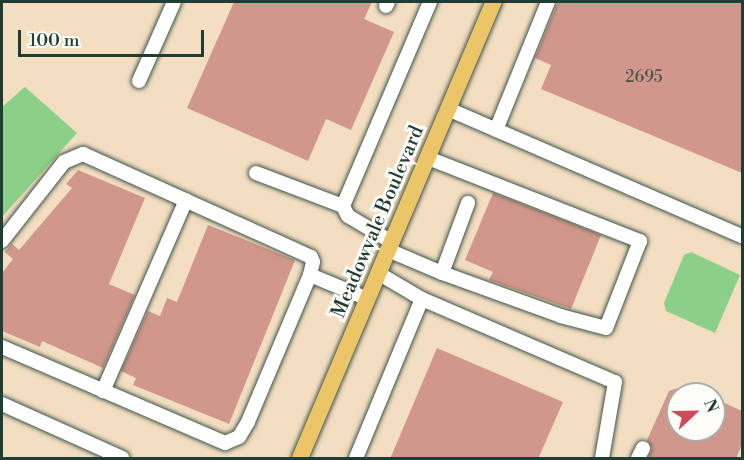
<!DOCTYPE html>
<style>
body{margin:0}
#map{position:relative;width:744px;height:460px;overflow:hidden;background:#f3dec2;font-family:"Libre Bodoni",serif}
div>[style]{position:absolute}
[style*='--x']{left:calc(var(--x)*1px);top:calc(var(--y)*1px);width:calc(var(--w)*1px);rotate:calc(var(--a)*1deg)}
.green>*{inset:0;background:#8ccf88}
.building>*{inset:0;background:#d1978c}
.roads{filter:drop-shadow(0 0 2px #3f5549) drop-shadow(0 0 2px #3f5549)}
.minor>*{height:14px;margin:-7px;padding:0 7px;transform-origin:7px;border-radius:7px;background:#fff}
.major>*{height:16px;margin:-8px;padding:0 8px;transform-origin:8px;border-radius:8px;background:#edc569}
span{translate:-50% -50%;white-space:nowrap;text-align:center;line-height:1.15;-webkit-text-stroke:6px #fdfcf7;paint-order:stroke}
.number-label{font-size:16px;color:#4c544a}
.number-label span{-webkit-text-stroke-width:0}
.street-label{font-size:20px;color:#1f3d34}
.frame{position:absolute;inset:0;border:3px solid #1f3d34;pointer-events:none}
.north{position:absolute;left:666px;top:382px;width:60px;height:60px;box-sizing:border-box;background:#fdfcf7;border:2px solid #a4b0a9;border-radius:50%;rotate:68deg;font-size:16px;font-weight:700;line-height:24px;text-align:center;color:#1f3d34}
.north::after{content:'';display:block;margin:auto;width:21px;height:27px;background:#d1495b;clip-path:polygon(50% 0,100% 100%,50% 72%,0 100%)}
.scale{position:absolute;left:18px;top:30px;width:186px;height:27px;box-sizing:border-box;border:3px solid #1f3d34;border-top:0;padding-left:8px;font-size:18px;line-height:21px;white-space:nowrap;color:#1f3d34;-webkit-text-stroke:4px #fdfcf7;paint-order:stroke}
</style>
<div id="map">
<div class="green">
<i style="clip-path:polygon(25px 87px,77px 133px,2px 217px,2px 107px)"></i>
<i style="clip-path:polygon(691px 252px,740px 275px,715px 333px,666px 311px,664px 303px,684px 255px)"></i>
</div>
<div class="building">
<i style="clip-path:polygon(234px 2px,372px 2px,364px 19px,394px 32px,351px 130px,326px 119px,308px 161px,187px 108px)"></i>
<i style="clip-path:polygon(558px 2px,742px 2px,742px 173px,541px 89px,551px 65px,535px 58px)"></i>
<i style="clip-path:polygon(78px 170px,145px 198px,109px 284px,135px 295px,103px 368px,42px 341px,40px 347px,2px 331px,2px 273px,13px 259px,5px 252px,12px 244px,19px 250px,72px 188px,66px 184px)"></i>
<i style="clip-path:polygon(493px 193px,601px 235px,571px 309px,489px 280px,493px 272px,465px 260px)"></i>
<i style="clip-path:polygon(208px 225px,295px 260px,229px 424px,133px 385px,136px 378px,121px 371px,148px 311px,160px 316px,167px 298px,177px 302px)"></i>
<i style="clip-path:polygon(437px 348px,563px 402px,538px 459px,390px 459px)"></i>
<i style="clip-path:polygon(678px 388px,678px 430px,714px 430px,714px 398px,742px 411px,742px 444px,736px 459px,648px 459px,652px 448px,647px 440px,669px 391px)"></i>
</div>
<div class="roads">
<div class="minor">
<i style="--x:386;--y:6;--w:4;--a:-63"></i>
<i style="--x:139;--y:81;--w:86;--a:-66.1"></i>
<i style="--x:448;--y:109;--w:320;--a:23.4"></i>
<i style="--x:496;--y:130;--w:138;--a:-67.9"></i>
<i style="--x:428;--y:158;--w:228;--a:21.4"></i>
<i style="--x:640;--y:241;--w:93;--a:111.3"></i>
<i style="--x:606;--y:328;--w:47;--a:-165.1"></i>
<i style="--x:561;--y:316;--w:127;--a:-160.1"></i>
<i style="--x:256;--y:173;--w:93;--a:20.8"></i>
<i style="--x:2;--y:241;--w:100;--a:-51.9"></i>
<i style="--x:64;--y:162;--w:21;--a:-23"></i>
<i style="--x:83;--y:154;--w:250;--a:24.3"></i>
<i style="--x:311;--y:257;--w:5;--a:68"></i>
<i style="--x:313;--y:262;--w:13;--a:103"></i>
<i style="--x:310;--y:275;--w:160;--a:112.9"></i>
<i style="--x:248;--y:422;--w:17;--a:121"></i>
<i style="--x:239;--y:437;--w:15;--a:157"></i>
<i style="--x:225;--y:443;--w:243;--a:-156.7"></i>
<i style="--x:392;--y:242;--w:51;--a:-149.4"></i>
<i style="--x:348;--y:216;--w:11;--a:-117"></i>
<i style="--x:343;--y:206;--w:222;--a:-66.9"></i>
<i style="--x:388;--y:250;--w:59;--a:23.1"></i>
<i style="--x:442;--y:273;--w:75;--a:-69.6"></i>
<i style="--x:378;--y:273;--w:51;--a:30.6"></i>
<i style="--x:422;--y:299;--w:210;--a:23.3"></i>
<i style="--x:615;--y:382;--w:77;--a:99.7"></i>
<i style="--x:310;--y:275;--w:63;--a:22.5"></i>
<i style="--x:103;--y:391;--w:208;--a:-66.5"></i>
<i style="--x:2;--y:404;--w:132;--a:24.2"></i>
<i style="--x:356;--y:458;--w:172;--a:-67.5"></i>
<i style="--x:638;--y:458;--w:11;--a:-63"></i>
</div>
<div class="major">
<i style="--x:300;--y:458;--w:496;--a:-67"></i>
</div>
</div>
<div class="number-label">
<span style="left:644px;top:77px">2695</span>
</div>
<div class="street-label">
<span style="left:378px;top:222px;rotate:-67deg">Meadowvale Boulevard</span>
</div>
<div class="frame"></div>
<div class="north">N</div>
<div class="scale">100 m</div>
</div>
